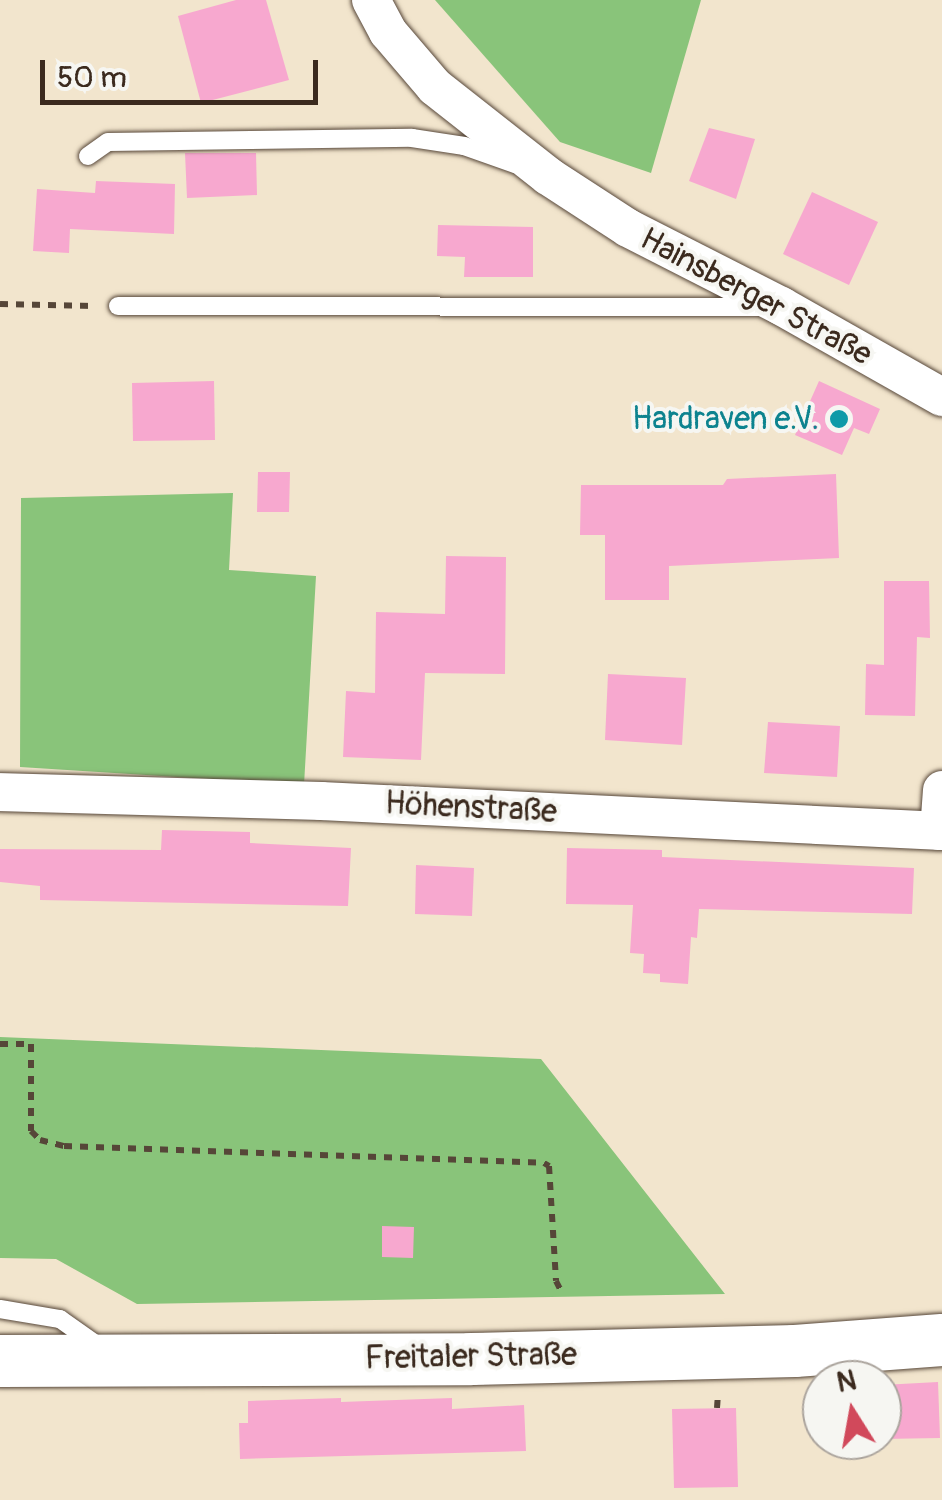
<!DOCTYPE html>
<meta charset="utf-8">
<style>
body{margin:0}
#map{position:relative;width:942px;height:1500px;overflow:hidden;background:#f2e5cd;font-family:Pangolin,sans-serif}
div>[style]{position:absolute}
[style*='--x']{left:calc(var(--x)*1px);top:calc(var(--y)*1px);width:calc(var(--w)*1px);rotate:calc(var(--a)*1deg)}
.green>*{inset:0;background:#89c47a}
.building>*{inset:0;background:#f7a8cf}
.path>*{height:6px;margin-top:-3px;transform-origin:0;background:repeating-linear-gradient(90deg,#564638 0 8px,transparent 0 16px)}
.roads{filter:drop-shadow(0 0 2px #564638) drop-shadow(0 0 2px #564638)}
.service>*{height:18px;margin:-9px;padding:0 9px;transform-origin:9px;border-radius:9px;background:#fff}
.minor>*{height:38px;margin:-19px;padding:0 19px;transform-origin:19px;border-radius:19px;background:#fff}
.secondary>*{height:52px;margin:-26px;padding:0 26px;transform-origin:26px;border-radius:26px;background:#fff}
.dots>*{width:28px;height:28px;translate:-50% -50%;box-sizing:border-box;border:5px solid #f6f6f2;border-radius:50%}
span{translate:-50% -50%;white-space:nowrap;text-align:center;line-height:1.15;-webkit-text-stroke:8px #f6f6f2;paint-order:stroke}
.street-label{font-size:32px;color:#3b2a1e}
.culture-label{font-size:32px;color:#0d838f}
.right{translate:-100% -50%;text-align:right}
.north{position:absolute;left:802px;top:1360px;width:100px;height:100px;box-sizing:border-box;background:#f6f6f2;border:2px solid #aba49d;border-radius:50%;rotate:349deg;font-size:28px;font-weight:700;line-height:40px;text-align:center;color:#3b2a1e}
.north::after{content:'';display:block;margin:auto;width:35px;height:45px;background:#d1495b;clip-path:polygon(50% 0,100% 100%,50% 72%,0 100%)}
.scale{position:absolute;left:40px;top:60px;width:278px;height:45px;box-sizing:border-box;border:5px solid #3b2a1e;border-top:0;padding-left:12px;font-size:30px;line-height:35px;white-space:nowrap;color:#3b2a1e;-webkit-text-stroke:8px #f6f6f2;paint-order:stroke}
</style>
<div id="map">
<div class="green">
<i style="clip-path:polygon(435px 0,701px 0,651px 173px,560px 142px)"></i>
<i style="clip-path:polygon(233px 493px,229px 570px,316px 576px,304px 785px,20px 767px,21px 498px)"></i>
<i style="clip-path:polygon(0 1037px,541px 1059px,725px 1294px,137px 1304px,56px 1259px,0 1258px)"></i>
</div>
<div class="building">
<i style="clip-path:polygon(236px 0,266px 0,289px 80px,201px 103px,178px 16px)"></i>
<i style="clip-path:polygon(709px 128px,755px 139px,736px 199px,689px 181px)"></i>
<i style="clip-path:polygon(185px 153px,256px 153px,257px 195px,187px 198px)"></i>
<i style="clip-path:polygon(96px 181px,175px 184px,174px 234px,70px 229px,69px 253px,33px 251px,37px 189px,95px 193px)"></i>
<i style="clip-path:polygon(812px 192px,878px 222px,849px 285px,783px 254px)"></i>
<i style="clip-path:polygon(438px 225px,533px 227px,533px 277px,464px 277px,465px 257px,437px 256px)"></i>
<i style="clip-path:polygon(214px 381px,215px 440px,133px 441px,132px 383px)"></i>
<i style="clip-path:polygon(819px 381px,880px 409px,869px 434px,854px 428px,842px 455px,795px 435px)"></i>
<i style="clip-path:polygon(258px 472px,290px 472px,289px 512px,257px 512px)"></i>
<i style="clip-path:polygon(836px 474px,839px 558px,669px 566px,669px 600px,605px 600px,605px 535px,580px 535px,581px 485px,723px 485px,727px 479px)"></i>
<i style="clip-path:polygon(446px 556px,506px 557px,505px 674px,425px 673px,421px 760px,343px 757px,346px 691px,375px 693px,376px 612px,445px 614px)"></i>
<i style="clip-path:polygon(884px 581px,929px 581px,930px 638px,917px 637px,915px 716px,865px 715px,866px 664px,884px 665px)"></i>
<i style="clip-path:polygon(608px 674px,686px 678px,682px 745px,605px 740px)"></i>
<i style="clip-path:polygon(768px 722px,840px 726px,837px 777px,764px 773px)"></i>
<i style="clip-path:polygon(162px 830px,250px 832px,250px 843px,351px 848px,348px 906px,40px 900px,40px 886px,0 882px,0 849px,161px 850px)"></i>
<i style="clip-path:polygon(567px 848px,662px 850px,662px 857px,914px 868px,912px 914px,699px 909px,697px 938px,691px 937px,688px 984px,660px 982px,660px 974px,643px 973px,644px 954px,630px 953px,633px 905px,566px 904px)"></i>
<i style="clip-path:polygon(416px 865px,474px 868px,472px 916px,415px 914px)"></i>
<i style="clip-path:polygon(382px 1226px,414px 1227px,413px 1258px,382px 1257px)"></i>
<i style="clip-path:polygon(938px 1382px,940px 1438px,882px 1439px,882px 1385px)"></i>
<i style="clip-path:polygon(341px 1398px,341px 1402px,452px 1398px,452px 1409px,524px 1405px,526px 1451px,240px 1459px,239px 1423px,248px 1423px,248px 1401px)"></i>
<i style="clip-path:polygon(736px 1408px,738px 1487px,674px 1488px,672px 1409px)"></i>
</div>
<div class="path">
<i style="--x:0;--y:304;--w:94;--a:1.2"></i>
<i style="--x:0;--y:1044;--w:31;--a:0"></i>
<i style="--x:31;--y:1044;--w:87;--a:90"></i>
<i style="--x:31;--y:1131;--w:13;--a:45"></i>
<i style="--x:40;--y:1140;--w:25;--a:14"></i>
<i style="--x:64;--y:1146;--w:480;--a:2"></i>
<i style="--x:544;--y:1163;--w:6;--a:31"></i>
<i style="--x:549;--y:1166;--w:115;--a:86.5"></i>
<i style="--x:556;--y:1281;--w:11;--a:63"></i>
<i style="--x:717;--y:1408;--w:15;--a:-86"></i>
</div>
<div class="roads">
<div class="service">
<i style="--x:88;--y:156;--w:24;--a:-35"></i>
<i style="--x:108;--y:142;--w:304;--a:-0.8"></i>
<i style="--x:412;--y:138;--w:53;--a:8.7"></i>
<i style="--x:464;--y:146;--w:54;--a:19.4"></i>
<i style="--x:118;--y:306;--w:650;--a:0.09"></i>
<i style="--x:0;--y:1309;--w:61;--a:9.5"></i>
<i style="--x:60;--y:1319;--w:50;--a:35.3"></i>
</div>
<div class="minor">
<i style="--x:371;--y:0;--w:36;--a:62"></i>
<i style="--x:388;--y:32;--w:72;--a:49.5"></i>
<i style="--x:435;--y:87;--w:144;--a:38.2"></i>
<i style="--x:548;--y:176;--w:95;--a:33"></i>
<i style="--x:628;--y:228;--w:172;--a:27"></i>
<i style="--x:781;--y:306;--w:185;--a:29.5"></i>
<i style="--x:0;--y:792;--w:321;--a:1.6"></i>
<i style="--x:321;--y:801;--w:622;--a:2.77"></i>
<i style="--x:939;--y:831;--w:41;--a:-85.8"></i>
</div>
<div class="secondary">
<i style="--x:0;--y:1361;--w:471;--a:-0.2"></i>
<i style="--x:471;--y:1359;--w:324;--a:-1.4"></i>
<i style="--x:795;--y:1351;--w:147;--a:-4.3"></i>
</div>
</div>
<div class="dots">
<i style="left:839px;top:419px;background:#0f9aa8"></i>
</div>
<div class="street-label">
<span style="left:756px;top:297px;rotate:28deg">Hainsberger Straße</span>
<span style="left:471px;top:808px;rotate:3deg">Höhenstraße</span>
<span style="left:471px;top:1357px;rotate:-1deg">Freitaler Straße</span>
</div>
<div class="culture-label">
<span class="right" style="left:819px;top:419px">Hardraven e.V.</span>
</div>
<div class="north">N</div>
<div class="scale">50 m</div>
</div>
